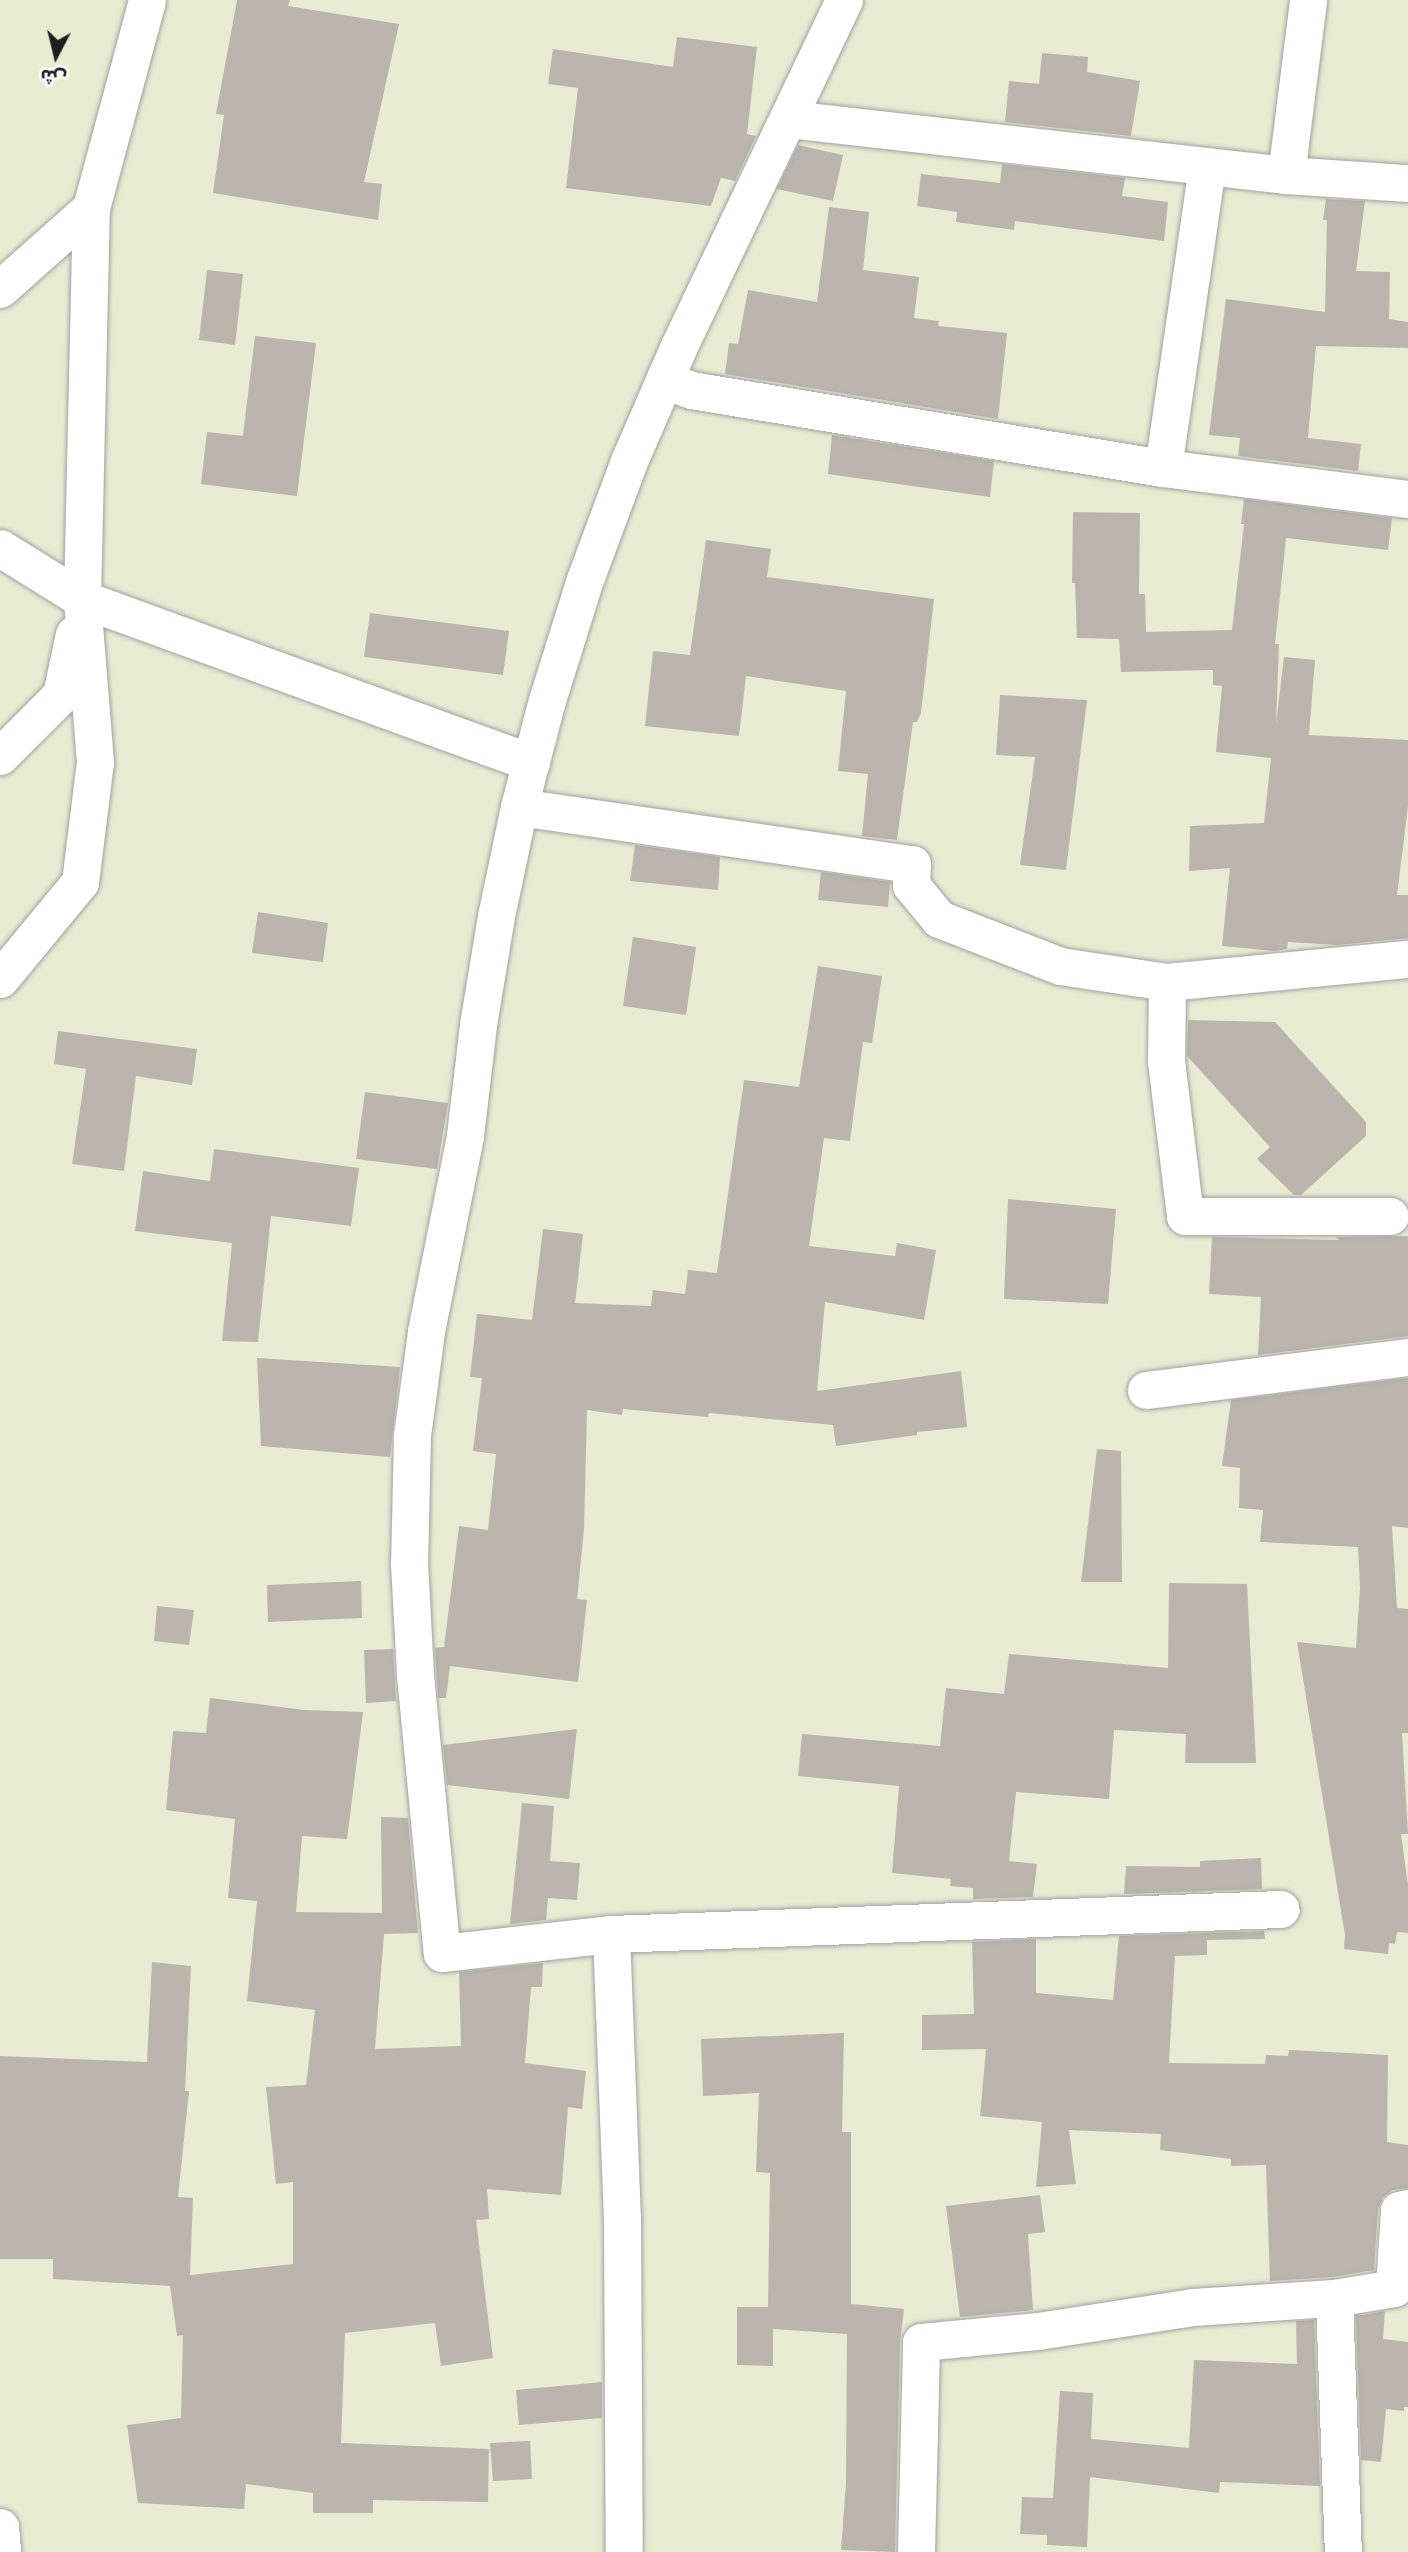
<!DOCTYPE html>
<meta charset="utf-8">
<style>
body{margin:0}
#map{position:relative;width:1408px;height:2552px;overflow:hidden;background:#eeece5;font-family:Inter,"Noto Sans Arabic",sans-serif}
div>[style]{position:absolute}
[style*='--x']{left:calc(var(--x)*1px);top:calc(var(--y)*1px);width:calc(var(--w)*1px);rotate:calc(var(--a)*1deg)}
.farmland>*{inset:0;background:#e8ecd2}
.building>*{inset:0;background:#bbb5ae}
.roads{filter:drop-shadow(0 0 2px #a2a2a2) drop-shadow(0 0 2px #a2a2a2)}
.minor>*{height:37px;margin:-18.5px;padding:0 18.5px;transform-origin:18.5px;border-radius:18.5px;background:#fff}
span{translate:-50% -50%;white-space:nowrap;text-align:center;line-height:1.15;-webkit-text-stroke:5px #fff;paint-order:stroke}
.north{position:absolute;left:21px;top:21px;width:70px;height:70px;-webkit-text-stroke:5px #fff;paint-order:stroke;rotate:187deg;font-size:19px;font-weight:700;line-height:28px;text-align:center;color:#1e1e1e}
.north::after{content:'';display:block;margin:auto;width:24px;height:32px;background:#1e1e1e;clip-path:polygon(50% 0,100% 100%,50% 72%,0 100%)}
</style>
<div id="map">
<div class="farmland">
<i style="clip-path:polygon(0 0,1408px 0,1408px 2552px,0 2552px)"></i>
</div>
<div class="building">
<i style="clip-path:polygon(237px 0,290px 0,288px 6px,399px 24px,364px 182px,382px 184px,378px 220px,213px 193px,224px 115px,216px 114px)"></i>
<i style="clip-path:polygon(677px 37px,757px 47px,747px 134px,756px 136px,735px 181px,721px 178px,711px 206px,566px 188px,578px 88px,548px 84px,553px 49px,673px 67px)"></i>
<i style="clip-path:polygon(1042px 53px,1088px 57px,1087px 72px,1140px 81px,1131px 136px,1005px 122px,1009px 81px,1039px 84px)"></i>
<i style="clip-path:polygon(798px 145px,843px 155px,833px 201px,777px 189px)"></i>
<i style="clip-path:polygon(1002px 164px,1125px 178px,1122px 196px,1168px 202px,1164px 241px,1015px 221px,1014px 230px,956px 222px,957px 212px,917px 206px,921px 174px,1000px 183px)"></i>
<i style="clip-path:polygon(1326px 199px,1365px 201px,1356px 271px,1390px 272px,1389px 319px,1408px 322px,1408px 348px,1316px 346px,1308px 438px,1361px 444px,1358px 471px,1238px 456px,1240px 438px,1209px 435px,1226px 299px,1325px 312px,1327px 220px,1323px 220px)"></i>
<i style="clip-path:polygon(829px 207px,869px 212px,863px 270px,919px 277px,914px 318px,939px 321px,938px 326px,1007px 333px,998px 419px,725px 374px,729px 343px,738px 344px,748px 290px,817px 302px)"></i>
<i style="clip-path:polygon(207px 270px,243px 274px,235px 345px,199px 340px)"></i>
<i style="clip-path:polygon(255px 336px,316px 343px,297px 496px,201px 484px,207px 432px,243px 436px)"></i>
<i style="clip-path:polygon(832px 435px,994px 461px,990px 497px,828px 474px)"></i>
<i style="clip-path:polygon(1244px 499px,1392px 518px,1388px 550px,1286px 538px,1275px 644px,1279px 644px,1276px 724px,1284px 657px,1315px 660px,1309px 735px,1408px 740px,1408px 806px,1397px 895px,1408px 895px,1408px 938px,1337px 945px,1288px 942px,1287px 949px,1274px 951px,1222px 946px,1230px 868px,1189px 871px,1190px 826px,1264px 823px,1271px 758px,1216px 752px,1222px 686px,1213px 685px,1213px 670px,1121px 672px,1119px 639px,1077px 638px,1075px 583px,1072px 583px,1073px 512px,1140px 513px,1139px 594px,1145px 594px,1146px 632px,1232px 630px,1244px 524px,1241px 524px)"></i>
<i style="clip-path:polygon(706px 540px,771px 549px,767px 577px,934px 599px,921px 713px,917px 722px,913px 722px,897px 840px,862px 836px,868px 774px,838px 771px,846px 691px,746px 676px,739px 736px,645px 726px,653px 651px,690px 655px)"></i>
<i style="clip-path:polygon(370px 613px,509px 631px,503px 675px,364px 657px)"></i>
<i style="clip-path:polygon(1000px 695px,1087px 700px,1066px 870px,1020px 865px,1035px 757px,996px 755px)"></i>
<i style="clip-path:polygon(635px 845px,720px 857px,718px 890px,630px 881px)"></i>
<i style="clip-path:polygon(821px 872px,890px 882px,888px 907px,818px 900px)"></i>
<i style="clip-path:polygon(258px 912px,328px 923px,323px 962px,252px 953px)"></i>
<i style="clip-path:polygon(633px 937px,696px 947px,686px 1015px,623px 1006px)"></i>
<i style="clip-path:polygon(818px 966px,882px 976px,872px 1043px,863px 1042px,850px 1141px,824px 1138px,809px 1246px,895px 1256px,897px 1243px,936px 1250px,924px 1320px,825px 1302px,817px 1391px,961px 1371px,967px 1427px,917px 1432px,917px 1435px,836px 1446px,833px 1425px,709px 1413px,708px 1417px,623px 1409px,622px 1415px,587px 1410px,584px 1529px,577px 1599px,587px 1600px,578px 1682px,450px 1666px,446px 1698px,438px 1698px,435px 1648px,444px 1647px,459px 1526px,488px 1530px,496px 1454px,473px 1451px,482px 1378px,470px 1377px,477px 1314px,532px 1320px,543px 1229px,583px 1234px,575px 1303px,651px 1306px,653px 1290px,685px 1294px,688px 1270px,717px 1273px,744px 1080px,799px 1087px)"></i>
<i style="clip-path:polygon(1188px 1020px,1275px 1022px,1366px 1122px,1366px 1136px,1301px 1195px,1294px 1195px,1257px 1159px,1270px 1147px,1187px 1056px)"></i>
<i style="clip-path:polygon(58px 1031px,197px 1049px,192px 1085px,136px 1076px,124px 1171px,72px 1164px,86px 1069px,54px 1064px)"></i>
<i style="clip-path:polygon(365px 1092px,448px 1103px,437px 1169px,356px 1159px)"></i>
<i style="clip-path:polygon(214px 1149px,359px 1168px,351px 1226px,271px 1216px,258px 1342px,222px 1341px,232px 1243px,135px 1231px,143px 1171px,210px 1181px)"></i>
<i style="clip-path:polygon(1008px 1199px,1116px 1209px,1108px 1304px,1004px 1299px)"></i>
<i style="clip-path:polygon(1408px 1236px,1408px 1336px,1258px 1355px,1261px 1297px,1209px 1294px,1212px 1237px,1339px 1240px,1336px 1237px)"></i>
<i style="clip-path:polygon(257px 1358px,400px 1367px,390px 1457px,261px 1446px)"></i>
<i style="clip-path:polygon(1408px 1378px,1408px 1528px,1392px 1526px,1397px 1608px,1408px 1609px,1408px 1733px,1402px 1733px,1408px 1834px,1401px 1834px,1408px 1885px,1408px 1933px,1397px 1932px,1395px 1944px,1389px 1943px,1388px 1954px,1344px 1949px,1345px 1935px,1297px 1642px,1356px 1648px,1360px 1588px,1358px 1547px,1260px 1542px,1263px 1510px,1239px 1508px,1240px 1468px,1222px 1466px,1231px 1400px)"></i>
<i style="clip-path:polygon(1097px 1449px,1121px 1451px,1122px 1582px,1081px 1582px)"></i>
<i style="clip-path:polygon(361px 1581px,362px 1618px,268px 1622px,267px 1585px)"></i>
<i style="clip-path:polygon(1169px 1583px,1247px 1584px,1256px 1763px,1185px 1763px,1186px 1734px,1114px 1730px,1109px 1799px,1016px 1792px,1009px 1861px,1037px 1864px,1033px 1897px,973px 1899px,973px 1888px,950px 1886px,951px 1879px,892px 1873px,899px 1786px,798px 1776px,802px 1734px,940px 1746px,946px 1688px,1004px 1694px,1009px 1654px,1168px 1668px)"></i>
<i style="clip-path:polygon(157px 1606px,194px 1610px,189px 1645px,154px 1641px)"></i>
<i style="clip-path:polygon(393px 1649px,396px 1701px,366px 1703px,364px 1650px)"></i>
<i style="clip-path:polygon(210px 1698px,304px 1710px,363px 1712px,347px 1839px,302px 1836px,296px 1912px,382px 1913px,381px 1817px,408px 1818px,418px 1933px,384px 1934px,375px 2049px,461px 2046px,459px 1972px,543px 1963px,542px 1987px,531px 1987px,525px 2063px,586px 2071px,582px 2109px,568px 2107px,561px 2195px,487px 2189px,489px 2219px,476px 2220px,493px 2358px,441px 2366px,435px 2323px,345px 2333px,341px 2443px,489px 2449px,488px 2502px,373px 2500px,373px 2513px,313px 2513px,313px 2493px,246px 2484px,244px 2509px,138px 2503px,127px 2425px,181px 2418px,183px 2335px,177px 2336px,170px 2286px,53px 2279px,53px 2259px,0 2259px,0 2056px,147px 2062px,152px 1962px,191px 1966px,185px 2091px,189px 2091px,178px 2197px,193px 2198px,190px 2275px,293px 2264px,293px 2182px,276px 2184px,266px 2087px,306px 2085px,315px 2010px,247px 2001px,257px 1901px,228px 1898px,235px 1819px,166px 1810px,173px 1731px,206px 1733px)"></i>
<i style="clip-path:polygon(577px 1729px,569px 1799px,447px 1785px,443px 1745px)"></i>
<i style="clip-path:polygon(522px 1803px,554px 1806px,550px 1861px,580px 1863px,577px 1900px,548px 1898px,546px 1920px,510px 1924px)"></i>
<i style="clip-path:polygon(1261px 1858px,1262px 1889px,1124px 1894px,1126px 1866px,1200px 1867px,1200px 1861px)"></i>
<i style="clip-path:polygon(1264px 1931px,1265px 1939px,1207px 1940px,1207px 1955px,1175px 1956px,1169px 2063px,1265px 2064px,1266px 2055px,1288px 2056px,1289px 2050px,1388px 2055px,1387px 2142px,1408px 2145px,1408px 2188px,1393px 2190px,1383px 2197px,1378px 2209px,1374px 2270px,1332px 2277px,1270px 2281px,1266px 2165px,1231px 2166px,1231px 2159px,1160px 2150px,1161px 2134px,1069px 2130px,1076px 2184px,1036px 2187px,1042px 2122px,980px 2116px,986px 2049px,922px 2050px,922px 2015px,974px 2014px,972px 1942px,1036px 1939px,1036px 1993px,1113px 2000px,1119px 1936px)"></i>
<i style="clip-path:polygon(844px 2033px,842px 2132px,851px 2132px,851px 2304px,904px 2309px,900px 2342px,895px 2552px,841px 2550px,846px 2483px,847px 2334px,773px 2329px,773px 2366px,737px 2365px,737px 2307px,768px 2307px,770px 2173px,756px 2172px,759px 2093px,703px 2096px,701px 2039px)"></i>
<i style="clip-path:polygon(1040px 2195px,1045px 2232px,1028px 2234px,1033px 2310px,960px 2317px,946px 2206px)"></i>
<i style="clip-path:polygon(1385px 2311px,1383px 2339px,1408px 2342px,1408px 2407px,1404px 2407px,1404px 2411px,1386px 2409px,1381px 2462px,1361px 2460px,1356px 2316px)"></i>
<i style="clip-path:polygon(1314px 2320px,1320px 2486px,1220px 2482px,1219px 2493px,1090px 2477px,1087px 2547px,1047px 2545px,1047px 2535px,1020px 2534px,1022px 2497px,1053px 2498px,1060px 2391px,1093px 2393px,1091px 2439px,1189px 2448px,1194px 2360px,1297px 2364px,1296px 2321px)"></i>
<i style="clip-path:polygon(602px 2382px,602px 2418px,519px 2425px,516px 2390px)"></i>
<i style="clip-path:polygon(530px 2441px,532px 2479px,493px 2481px,490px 2443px)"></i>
</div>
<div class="roads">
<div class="minor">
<i style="--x:844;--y:0;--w:383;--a:115.5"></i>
<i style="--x:679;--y:346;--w:125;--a:113.5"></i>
<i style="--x:629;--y:461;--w:126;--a:110.4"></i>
<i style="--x:585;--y:579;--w:127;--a:107.4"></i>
<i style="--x:547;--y:700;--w:111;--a:104.7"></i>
<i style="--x:519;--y:807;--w:111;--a:101.9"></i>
<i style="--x:496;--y:916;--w:110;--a:99.4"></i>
<i style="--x:478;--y:1025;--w:112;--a:96.7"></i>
<i style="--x:465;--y:1136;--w:200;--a:101.3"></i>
<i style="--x:426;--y:1332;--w:104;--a:97.7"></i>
<i style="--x:412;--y:1435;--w:128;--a:91.3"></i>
<i style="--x:409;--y:1563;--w:112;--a:86.9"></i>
<i style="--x:415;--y:1675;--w:279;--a:84.5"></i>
<i style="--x:442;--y:1953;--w:170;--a:-6.4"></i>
<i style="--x:611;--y:1934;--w:670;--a:-2.14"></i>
<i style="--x:789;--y:119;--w:500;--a:6.43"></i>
<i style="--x:1286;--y:175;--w:122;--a:3.8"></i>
<i style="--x:1286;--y:175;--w:176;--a:-82.8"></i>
<i style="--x:0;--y:289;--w:122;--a:-41.7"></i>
<i style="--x:91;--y:208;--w:215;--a:-74.9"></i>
<i style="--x:664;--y:380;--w:29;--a:20"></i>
<i style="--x:691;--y:390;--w:478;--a:9.4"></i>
<i style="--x:1163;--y:468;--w:247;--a:7.2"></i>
<i style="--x:1163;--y:468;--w:305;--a:-81.7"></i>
<i style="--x:0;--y:548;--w:97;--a:31.9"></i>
<i style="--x:82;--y:599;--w:478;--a:20"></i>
<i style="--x:0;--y:756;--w:86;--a:-45"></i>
<i style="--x:61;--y:695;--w:62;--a:-78"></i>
<i style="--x:519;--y:807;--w:397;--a:8.3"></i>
<i style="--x:912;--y:864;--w:21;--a:93"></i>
<i style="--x:911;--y:885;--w:44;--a:50.5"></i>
<i style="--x:939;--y:919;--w:130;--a:21.2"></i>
<i style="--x:1060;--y:966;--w:108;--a:8.5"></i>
<i style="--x:1167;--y:982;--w:242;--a:-5.5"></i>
<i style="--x:0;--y:979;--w:126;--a:-50.5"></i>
<i style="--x:80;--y:882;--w:121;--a:-82.9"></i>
<i style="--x:95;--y:762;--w:164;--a:-94.6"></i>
<i style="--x:82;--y:599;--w:391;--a:-88.7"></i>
<i style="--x:1167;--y:982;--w:79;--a:90.7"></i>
<i style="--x:1166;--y:1061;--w:156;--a:83"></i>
<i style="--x:1185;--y:1216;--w:205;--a:0"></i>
<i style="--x:1146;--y:1390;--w:264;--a:-7.2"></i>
<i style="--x:611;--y:1934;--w:284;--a:87.8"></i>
<i style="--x:622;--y:2218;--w:334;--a:89.7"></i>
<i style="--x:1334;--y:2298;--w:254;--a:88"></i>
<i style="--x:0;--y:2527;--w:25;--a:85"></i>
<i style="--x:916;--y:2552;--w:210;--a:-88.6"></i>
<i style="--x:921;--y:2342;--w:118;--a:-5.4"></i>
<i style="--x:1038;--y:2331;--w:157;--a:-8.8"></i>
<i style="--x:1193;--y:2307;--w:141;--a:-3.7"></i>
<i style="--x:1334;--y:2298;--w:61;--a:-9.5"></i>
<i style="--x:1394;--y:2288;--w:78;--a:-86.3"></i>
<i style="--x:1399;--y:2210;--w:9;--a:-13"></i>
</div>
</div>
<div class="north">ش</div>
</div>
